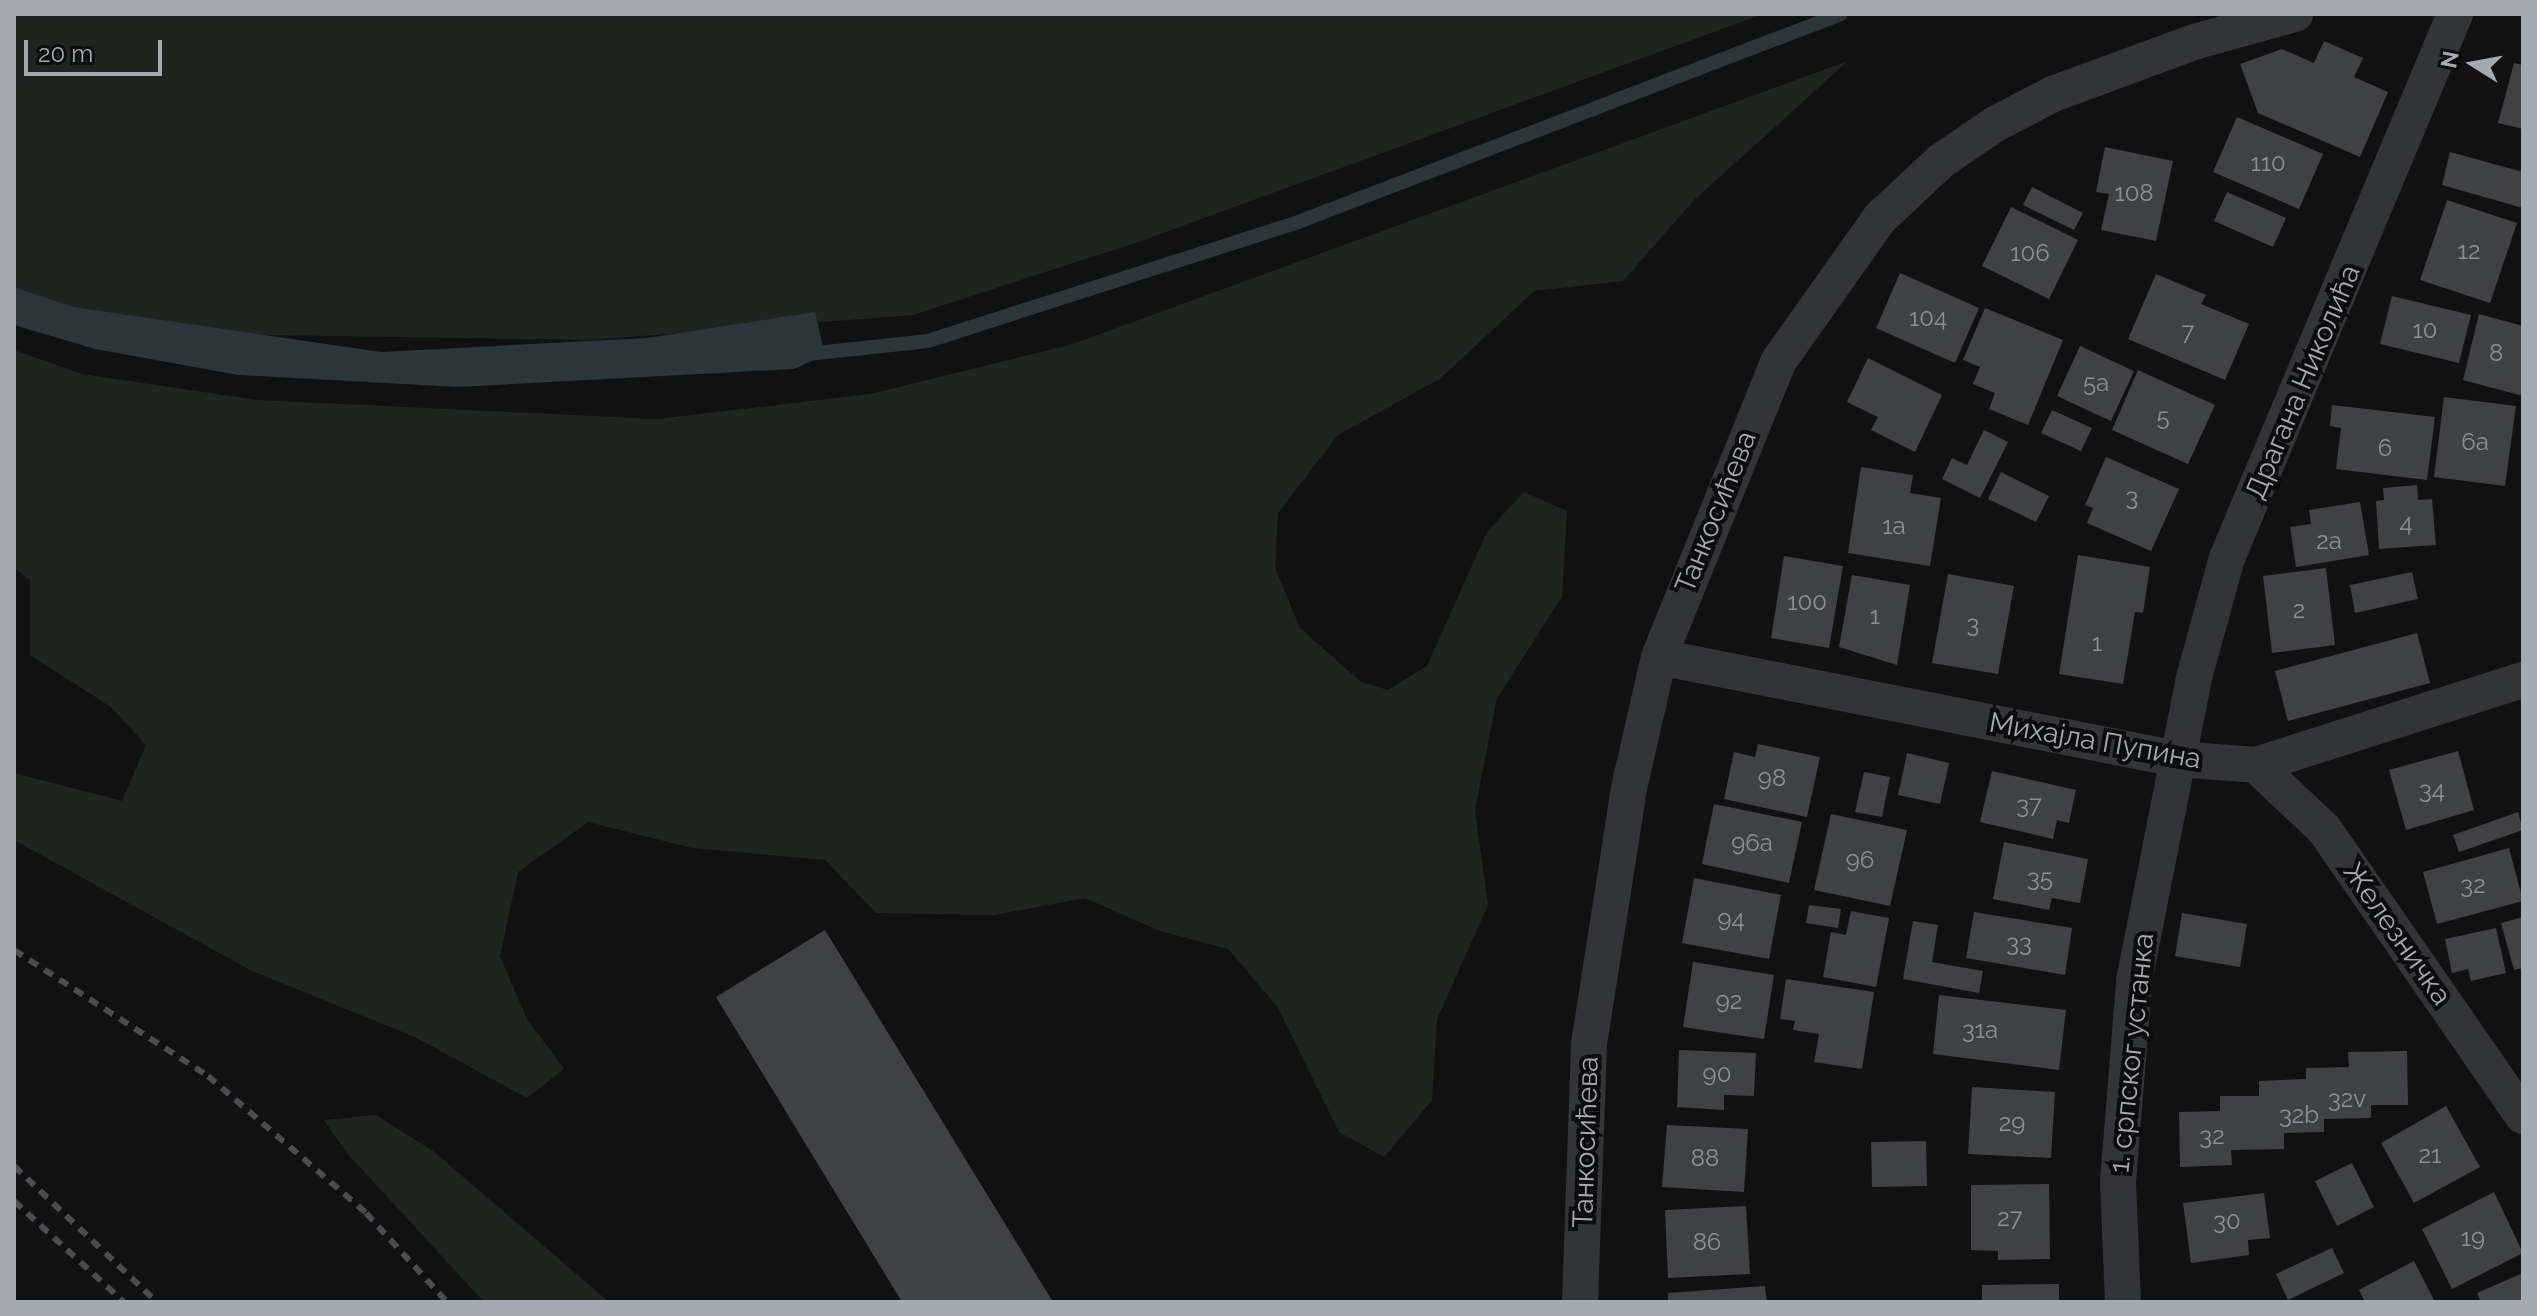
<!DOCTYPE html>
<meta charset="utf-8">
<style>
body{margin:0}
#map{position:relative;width:2537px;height:1316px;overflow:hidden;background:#111112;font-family:Raleway,sans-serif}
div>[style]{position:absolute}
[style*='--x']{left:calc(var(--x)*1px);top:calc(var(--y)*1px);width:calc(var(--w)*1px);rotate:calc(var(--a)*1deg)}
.green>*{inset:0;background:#1e251e}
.water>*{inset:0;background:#2b363a}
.stream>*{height:14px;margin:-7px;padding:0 7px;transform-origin:7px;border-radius:7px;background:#2b363a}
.building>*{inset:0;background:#404145}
.street>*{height:36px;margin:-18px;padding:0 18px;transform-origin:18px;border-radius:18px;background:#323437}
.rail>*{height:6px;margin-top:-3px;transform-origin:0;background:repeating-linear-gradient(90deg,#494c50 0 10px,transparent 0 18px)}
span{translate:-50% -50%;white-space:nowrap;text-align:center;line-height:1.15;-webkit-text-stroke:8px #0c0c0d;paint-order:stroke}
.number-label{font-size:24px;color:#8a9097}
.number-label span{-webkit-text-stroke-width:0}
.street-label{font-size:28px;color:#a3aab2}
.frame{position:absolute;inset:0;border:16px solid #a3aab2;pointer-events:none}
.north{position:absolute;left:2433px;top:24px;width:80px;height:80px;-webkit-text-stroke:6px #0c0c0d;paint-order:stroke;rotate:281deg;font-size:22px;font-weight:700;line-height:32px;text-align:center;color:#a3aab2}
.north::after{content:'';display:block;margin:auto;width:28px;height:36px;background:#a3aab2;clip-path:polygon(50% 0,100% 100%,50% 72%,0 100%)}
.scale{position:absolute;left:24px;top:40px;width:138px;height:36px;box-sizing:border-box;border:4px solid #a3aab2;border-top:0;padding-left:10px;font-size:24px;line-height:28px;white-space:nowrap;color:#a3aab2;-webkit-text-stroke:6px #0c0c0d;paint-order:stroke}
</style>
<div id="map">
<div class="green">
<i style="clip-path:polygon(14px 14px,1763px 14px,1141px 241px,913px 315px,591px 340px,197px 334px,73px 307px,14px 287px)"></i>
<i style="clip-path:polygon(1848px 61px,1694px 200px,1623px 281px,1534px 291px,1441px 378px,1338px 435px,1278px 513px,1275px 568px,1300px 628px,1361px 682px,1388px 690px,1427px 666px,1487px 532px,1524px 492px,1567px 511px,1562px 597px,1497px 698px,1475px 810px,1488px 905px,1437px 1019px,1432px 1100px,1384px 1157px,1339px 1132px,1277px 1006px,1228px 949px,1160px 931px,1085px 898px,994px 915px,876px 913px,825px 860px,692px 848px,588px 822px,518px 872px,500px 956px,527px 1019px,564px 1069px,527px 1098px,415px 1037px,252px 971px,14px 840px,14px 773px,122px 801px,146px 745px,111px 707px,30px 655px,30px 580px,14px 568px,14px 350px,82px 374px,258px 400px,657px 419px,870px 394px,1070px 345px)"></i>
<i style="clip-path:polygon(376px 1115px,433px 1151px,609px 1302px,484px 1302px,346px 1152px,324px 1120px)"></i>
</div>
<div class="water">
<i style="clip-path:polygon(14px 287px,73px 307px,381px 352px,647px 338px,815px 312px,825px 355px,794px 369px,458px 387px,238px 375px,95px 349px,14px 325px)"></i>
</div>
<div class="stream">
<i style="--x:808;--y:354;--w:121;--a:-6.2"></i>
<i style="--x:928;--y:341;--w:389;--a:-17.8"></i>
<i style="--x:1298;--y:222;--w:581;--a:-20.96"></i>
</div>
<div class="building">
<i style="clip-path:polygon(2324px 41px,2363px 58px,2354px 77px,2388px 92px,2360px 157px,2258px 113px,2240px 64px,2282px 49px,2314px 63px)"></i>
<i style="clip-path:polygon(2514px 63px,2523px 65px,2523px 129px,2498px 123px)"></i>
<i style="clip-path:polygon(2237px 117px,2323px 154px,2299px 209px,2213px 172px)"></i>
<i style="clip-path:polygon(2105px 147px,2173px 161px,2156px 241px,2101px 230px,2109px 194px,2096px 192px)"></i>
<i style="clip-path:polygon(2450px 152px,2523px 172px,2523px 208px,2442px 185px)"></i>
<i style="clip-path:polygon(2032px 187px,2083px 213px,2074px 230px,2023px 205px)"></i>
<i style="clip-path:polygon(2227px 192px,2286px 218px,2273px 247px,2214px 221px)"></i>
<i style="clip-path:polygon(2447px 200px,2517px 223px,2490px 303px,2420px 280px)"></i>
<i style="clip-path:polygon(2011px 207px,2078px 240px,2049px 299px,1982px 266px)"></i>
<i style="clip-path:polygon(1900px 273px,1979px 308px,1955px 363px,1876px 328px)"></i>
<i style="clip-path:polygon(2156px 274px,2206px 295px,2201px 304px,2249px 324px,2225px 380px,2128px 339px)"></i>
<i style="clip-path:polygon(2392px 296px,2471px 315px,2459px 363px,2380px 344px)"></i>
<i style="clip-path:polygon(1985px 308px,2063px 340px,2028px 425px,1989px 409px,1995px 393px,1973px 384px,1980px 367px,1963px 360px)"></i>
<i style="clip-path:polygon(2479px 314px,2523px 326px,2523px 396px,2463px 380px)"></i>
<i style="clip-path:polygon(2080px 346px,2134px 371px,2111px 421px,2057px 396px)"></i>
<i style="clip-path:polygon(1868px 358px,1942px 395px,1915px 452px,1871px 430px,1878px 417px,1847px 402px)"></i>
<i style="clip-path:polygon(2138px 370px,2215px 405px,2188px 464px,2112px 430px)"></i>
<i style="clip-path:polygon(2444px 397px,2516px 406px,2505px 486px,2434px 477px)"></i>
<i style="clip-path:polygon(2332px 405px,2435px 417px,2427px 480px,2336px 469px,2341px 428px,2330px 426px)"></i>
<i style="clip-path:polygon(2052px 410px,2092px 428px,2081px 451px,2041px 433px)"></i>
<i style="clip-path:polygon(1984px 430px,2008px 442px,1980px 498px,1942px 479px,1952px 458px,1967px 465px)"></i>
<i style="clip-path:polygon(2106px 457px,2179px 489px,2151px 551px,2087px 523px,2093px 508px,2085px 505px)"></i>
<i style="clip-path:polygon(1861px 467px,1913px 475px,1910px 493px,1941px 498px,1930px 566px,1848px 553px)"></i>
<i style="clip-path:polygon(2001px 472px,2049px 496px,2036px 522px,1988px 499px)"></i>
<i style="clip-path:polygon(2417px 485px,2418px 500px,2432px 499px,2436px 545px,2379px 549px,2376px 501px,2384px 500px,2383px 488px)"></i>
<i style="clip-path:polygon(2360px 502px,2369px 555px,2296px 567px,2290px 527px,2311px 524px,2309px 510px)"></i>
<i style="clip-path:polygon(2078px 555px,2150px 567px,2143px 613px,2135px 612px,2123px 684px,2059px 674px)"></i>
<i style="clip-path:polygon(1784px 556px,1843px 566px,1829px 648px,1771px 638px)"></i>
<i style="clip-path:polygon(2326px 568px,2335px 645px,2272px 653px,2263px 576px)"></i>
<i style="clip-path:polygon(2412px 572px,2418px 599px,2355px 613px,2350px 585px)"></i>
<i style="clip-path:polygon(1948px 574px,2014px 586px,1998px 674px,1932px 663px)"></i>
<i style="clip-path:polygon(1852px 575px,1910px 585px,1897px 665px,1839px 647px)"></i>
<i style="clip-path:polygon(2417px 633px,2430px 683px,2288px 721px,2275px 671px)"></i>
<i style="clip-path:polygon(1758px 744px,1820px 757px,1807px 817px,1724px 799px,1734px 752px,1755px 757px)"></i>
<i style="clip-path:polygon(2458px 751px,2474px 810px,2406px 830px,2389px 770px)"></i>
<i style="clip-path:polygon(1907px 753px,1949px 763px,1940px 804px,1898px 795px)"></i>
<i style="clip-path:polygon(1992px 771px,2076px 790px,2069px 823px,2057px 820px,2053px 839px,1980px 822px)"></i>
<i style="clip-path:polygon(1864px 772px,1890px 777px,1882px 817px,1855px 812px)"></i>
<i style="clip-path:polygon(1714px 804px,1802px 822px,1789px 883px,1702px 864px)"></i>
<i style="clip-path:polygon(2518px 812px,2523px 830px,2459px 852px,2453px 835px)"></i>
<i style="clip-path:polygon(1831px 814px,1907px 830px,1890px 906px,1814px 890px)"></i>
<i style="clip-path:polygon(2004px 842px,2088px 859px,2080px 903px,2052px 898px,2049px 910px,1993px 899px)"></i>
<i style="clip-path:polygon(2509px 848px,2523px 901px,2437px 924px,2423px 872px)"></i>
<i style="clip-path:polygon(1694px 878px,1781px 895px,1769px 959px,1682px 943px)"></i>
<i style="clip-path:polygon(1809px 905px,1841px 909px,1838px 928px,1806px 923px)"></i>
<i style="clip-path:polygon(1851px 911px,1889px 918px,1876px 987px,1823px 977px,1831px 932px,1846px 935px)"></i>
<i style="clip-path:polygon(1974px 912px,2072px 928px,2065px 975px,1966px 958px)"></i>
<i style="clip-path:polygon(2182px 913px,2247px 924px,2240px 967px,2175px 956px)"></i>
<i style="clip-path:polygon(2523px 917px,2523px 968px,2514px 970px,2501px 923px)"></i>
<i style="clip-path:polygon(1913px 921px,1938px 925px,1932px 962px,1983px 971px,1979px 993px,1903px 979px)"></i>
<i style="clip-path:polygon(2496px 928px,2506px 973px,2471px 981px,2468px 969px,2452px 973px,2445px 939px)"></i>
<i style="clip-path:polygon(825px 930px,1053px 1302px,902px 1302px,716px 997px)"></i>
<i style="clip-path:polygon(1693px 962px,1774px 975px,1764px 1039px,1683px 1027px)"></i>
<i style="clip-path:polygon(1786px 979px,1874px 992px,1862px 1069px,1814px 1062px,1819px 1034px,1793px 1030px,1795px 1021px,1780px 1019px)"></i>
<i style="clip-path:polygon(1939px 995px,2066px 1010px,2059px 1070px,1933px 1054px)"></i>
<i style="clip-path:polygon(1679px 1050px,1756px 1053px,1754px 1096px,1724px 1095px,1724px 1110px,1677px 1107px)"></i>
<i style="clip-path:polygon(2407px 1051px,2408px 1105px,2371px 1105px,2371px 1118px,2324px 1119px,2324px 1132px,2284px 1133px,2284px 1149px,2231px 1150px,2232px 1165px,2180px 1167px,2179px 1112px,2220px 1111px,2220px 1096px,2259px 1096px,2259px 1081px,2306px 1079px,2306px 1068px,2349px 1067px,2348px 1052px)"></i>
<i style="clip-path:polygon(1972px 1087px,2055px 1092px,2051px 1158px,1968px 1154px)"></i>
<i style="clip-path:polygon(2446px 1106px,2480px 1167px,2414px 1203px,2381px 1143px)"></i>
<i style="clip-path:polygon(1667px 1125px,1748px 1129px,1744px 1192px,1662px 1187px)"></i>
<i style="clip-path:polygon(1926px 1141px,1927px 1186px,1872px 1187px,1871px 1142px)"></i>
<i style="clip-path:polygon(2352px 1163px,2374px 1207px,2337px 1226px,2315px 1181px)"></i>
<i style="clip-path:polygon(2049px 1184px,2050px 1259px,1998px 1260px,1998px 1251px,1971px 1250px,1971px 1185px)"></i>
<i style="clip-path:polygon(2494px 1192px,2523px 1253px,2452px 1289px,2422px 1229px)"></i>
<i style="clip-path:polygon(2264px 1193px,2270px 1238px,2248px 1240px,2249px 1255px,2191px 1263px,2183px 1203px)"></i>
<i style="clip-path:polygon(1746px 1206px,1750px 1274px,1668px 1278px,1665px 1210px)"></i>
<i style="clip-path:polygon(2332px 1248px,2344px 1273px,2288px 1300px,2276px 1274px)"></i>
<i style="clip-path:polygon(2414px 1261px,2435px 1302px,2365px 1302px,2359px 1290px)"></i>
<i style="clip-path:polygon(2523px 1273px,2523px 1302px,2481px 1302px,2477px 1293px)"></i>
<i style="clip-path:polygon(2059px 1284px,2059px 1302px,1982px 1302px,1982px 1285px)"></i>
<i style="clip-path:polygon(1765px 1286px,1767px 1302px,1668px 1302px,1668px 1293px)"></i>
</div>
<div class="street">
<i style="--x:1659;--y:657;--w:528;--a:11.14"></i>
<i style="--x:2177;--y:759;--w:79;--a:4.3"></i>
<i style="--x:2256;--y:765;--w:280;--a:-17.7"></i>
<i style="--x:2256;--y:765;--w:93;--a:43.3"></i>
<i style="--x:2324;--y:829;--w:349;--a:55.3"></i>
<i style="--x:1580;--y:1302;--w:258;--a:-88"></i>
<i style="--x:1589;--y:1044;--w:259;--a:-81.1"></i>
<i style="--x:1629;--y:788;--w:134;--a:-77.1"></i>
<i style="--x:1659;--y:657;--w:318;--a:-68"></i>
<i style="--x:1778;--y:362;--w:176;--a:-54.7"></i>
<i style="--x:1880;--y:218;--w:83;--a:-43.1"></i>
<i style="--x:1941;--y:161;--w:65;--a:-34.4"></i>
<i style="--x:1995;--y:124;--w:65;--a:-27.3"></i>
<i style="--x:2053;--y:94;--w:150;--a:-20.2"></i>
<i style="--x:2194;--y:42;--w:105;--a:-15.5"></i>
<i style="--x:2123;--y:1302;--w:120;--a:-92.4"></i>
<i style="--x:2118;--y:1182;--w:202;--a:-85.4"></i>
<i style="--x:2134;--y:981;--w:313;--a:-78.8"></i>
<i style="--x:2195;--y:674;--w:120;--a:-74.6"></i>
<i style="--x:2227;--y:558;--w:590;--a:-67.26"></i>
</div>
<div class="rail">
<i style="--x:14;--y:950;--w:231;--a:33"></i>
<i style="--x:208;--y:1076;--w:209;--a:40.9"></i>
<i style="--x:366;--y:1213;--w:120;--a:47.7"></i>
<i style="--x:14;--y:1166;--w:197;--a:43.6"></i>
<i style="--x:14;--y:1201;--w:149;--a:42.6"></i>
</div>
<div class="number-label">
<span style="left:2268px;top:163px">110</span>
<span style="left:2134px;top:193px">108</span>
<span style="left:2469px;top:251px">12</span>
<span style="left:2030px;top:253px">106</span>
<span style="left:1928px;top:318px">104</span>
<span style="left:2425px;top:330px">10</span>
<span style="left:2188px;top:332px">7</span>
<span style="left:2496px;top:353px">8</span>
<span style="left:2096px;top:383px">5a</span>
<span style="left:2163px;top:417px">5</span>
<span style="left:2475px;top:442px">6a</span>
<span style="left:2385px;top:448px">6</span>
<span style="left:2132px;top:497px">3</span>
<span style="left:2406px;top:523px">4</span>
<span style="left:1894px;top:526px">1a</span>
<span style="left:2329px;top:541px">2a</span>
<span style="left:1807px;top:602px">100</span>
<span style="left:2299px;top:610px">2</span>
<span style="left:1875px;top:616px">1</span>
<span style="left:1973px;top:624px">3</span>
<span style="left:2097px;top:643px">1</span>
<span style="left:1772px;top:778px">98</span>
<span style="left:2432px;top:790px">34</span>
<span style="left:2029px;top:805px">37</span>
<span style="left:1752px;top:843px">96a</span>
<span style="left:1860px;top:860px">96</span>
<span style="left:2040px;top:878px">35</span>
<span style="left:2473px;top:885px">32</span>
<span style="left:1731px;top:919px">94</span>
<span style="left:2019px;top:943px">33</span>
<span style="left:1729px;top:1001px">92</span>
<span style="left:1980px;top:1030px">31a</span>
<span style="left:1717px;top:1074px">90</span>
<span style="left:2347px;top:1099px">32v</span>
<span style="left:2299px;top:1115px">32b</span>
<span style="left:2012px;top:1123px">29</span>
<span style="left:2212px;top:1136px">32</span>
<span style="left:2430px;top:1155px">21</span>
<span style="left:1705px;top:1158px">88</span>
<span style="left:2010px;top:1218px">27</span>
<span style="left:2227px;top:1221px">30</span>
<span style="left:2473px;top:1238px">19</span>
<span style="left:1707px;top:1242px">86</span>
</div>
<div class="street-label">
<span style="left:2303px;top:382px;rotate:-67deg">Драгана Николића</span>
<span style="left:1716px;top:512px;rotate:-68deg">Танкосићева</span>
<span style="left:2095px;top:741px;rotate:10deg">Михајла Пупина</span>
<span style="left:2397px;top:934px;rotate:55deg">Железничка</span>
<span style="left:2132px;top:1053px;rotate:-84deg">1. српског устанка</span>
<span style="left:1586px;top:1142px;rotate:-88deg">Танкосићева</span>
</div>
<div class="frame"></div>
<div class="north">N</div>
<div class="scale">20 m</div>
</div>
